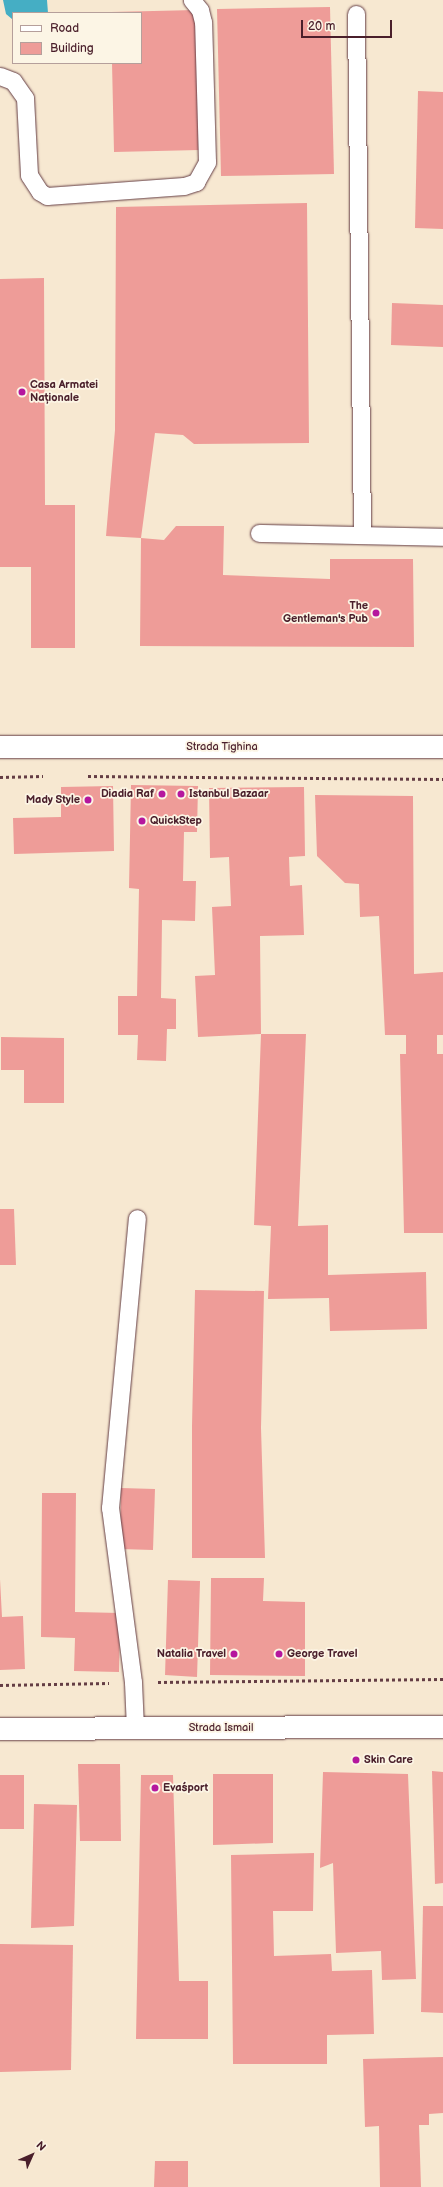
<!DOCTYPE html>
<meta charset="utf-8">
<style>
body{margin:0}
#map{position:relative;width:443px;height:2187px;overflow:hidden;background:#f7e8d1;font-family:"Balsamiq Sans",sans-serif}
div>[style]{position:absolute}
[style*='--x']{left:calc(var(--x)*1px);top:calc(var(--y)*1px);width:calc(var(--w)*1px);rotate:calc(var(--a)*1deg)}
.water>*{inset:0;background:#45aec4}
.building>*{inset:0;background:#ee9c98}
.path>*{height:2.5px;margin-top:-1.25px;transform-origin:0;background:repeating-linear-gradient(90deg,#643d44 0 3px,transparent 0 6px)}
.roads{filter:drop-shadow(0 0 1px #643d44) drop-shadow(0 0 1px #643d44)}
.lane>*{height:17px;margin:-8.5px;padding:0 8.5px;transform-origin:8.5px;border-radius:8.5px;background:#fff}
.street>*{height:22px;margin:-11px;padding:0 11px;transform-origin:11px;border-radius:11px;background:#fff}
.primary>*{height:22px;margin:-11px;padding:0 11px;transform-origin:11px;border-radius:11px;background:#fff}
.dots>*{width:11px;height:11px;translate:-50% -50%;box-sizing:border-box;border:2px solid #fcf5e5;border-radius:50%}
span{translate:-50% -50%;white-space:nowrap;text-align:center;line-height:1.15;-webkit-text-stroke:3.5px #fcf5e5;paint-order:stroke}
.poi-label{font-size:11px;color:#4a1f2b;font-weight:700}
.left{translate:0 -50%;text-align:left}
.right{translate:-100% -50%;text-align:right}
.street-label{font-size:11px;color:#4a1f2b}
.legend{position:absolute;left:12px;top:12px;width:130px;height:52px;box-sizing:border-box;background:#fcf5e5;border:1px solid #b59f9b;margin:0;padding:5px 7px;list-style:none;font-size:12px;color:#4a1f2b}
.legend li{display:flex;align-items:center;gap:8px;height:20px}
.legend b{width:20px;border:1px solid #b59f9b}
.north{position:absolute;left:12px;top:2135px;width:40px;height:40px;-webkit-text-stroke:3px #fcf5e5;paint-order:stroke;rotate:45deg;font-size:11px;font-weight:700;line-height:16px;text-align:center;color:#4a1f2b}
.north::after{content:'';display:block;margin:auto;width:14px;height:18px;background:#4a1f2b;clip-path:polygon(50% 0,100% 100%,50% 72%,0 100%)}
.scale{position:absolute;left:301px;top:20px;width:91px;height:18px;box-sizing:border-box;border:2px solid #4a1f2b;border-top:0;padding-left:5px;font-size:12px;line-height:14px;white-space:nowrap;color:#4a1f2b;-webkit-text-stroke:3px #fcf5e5;paint-order:stroke}
</style>
<div id="map">
<div class="water">
<i style="clip-path:polygon(3px 0,47px 0,48px 13px,13px 13px,12px 19px,6px 14px)"></i>
</div>
<div class="building">
<i style="clip-path:polygon(330px 7px,334px 174px,221px 176px,217px 9px)"></i>
<i style="clip-path:polygon(196px 10px,199px 150px,114px 152px,112px 63px,141px 63px,141px 13px,111px 12px)"></i>
<i style="clip-path:polygon(418px 91px,443px 92px,443px 229px,415px 228px)"></i>
<i style="clip-path:polygon(307px 203px,309px 443px,194px 444px,183px 435px,155px 433px,141px 538px,106px 536px,115px 430px,116px 207px)"></i>
<i style="clip-path:polygon(44px 278px,45px 505px,75px 505px,75px 648px,31px 648px,31px 567px,0 567px,0 279px)"></i>
<i style="clip-path:polygon(392px 303px,443px 305px,443px 347px,391px 345px)"></i>
<i style="clip-path:polygon(176px 526px,224px 526px,223px 575px,330px 579px,330px 559px,413px 559px,414px 647px,140px 646px,141px 538px,164px 540px)"></i>
<i style="clip-path:polygon(131px 785px,198px 786px,197px 832px,184px 832px,183px 881px,196px 881px,195px 921px,162px 920px,161px 998px,176px 999px,176px 1029px,167px 1029px,166px 1061px,137px 1060px,138px 1035px,118px 1035px,118px 996px,137px 996px,139px 889px,129px 888px)"></i>
<i style="clip-path:polygon(113px 786px,114px 851px,14px 854px,13px 818px,61px 817px,61px 787px)"></i>
<i style="clip-path:polygon(304px 787px,305px 856px,289px 857px,290px 886px,302px 885px,304px 935px,260px 936px,261px 1034px,306px 1034px,298px 1226px,328px 1225px,328px 1275px,426px 1272px,427px 1329px,330px 1331px,329px 1298px,268px 1299px,271px 1226px,254px 1225px,261px 1034px,198px 1037px,195px 976px,215px 975px,212px 907px,231px 906px,229px 857px,210px 858px,209px 788px)"></i>
<i style="clip-path:polygon(315px 795px,413px 796px,414px 974px,443px 972px,443px 1035px,437px 1035px,437px 1054px,443px 1054px,443px 1233px,404px 1233px,400px 1054px,406px 1054px,406px 1035px,385px 1035px,379px 916px,360px 917px,359px 884px,345px 883px,317px 856px)"></i>
<i style="clip-path:polygon(1px 1037px,64px 1038px,64px 1103px,24px 1103px,24px 1070px,1px 1070px)"></i>
<i style="clip-path:polygon(0 1209px,14px 1209px,16px 1265px,0 1265px)"></i>
<i style="clip-path:polygon(195px 1290px,264px 1291px,261px 1428px,265px 1558px,192px 1558px,192px 1426px)"></i>
<i style="clip-path:polygon(121px 1488px,155px 1489px,153px 1550px,120px 1549px)"></i>
<i style="clip-path:polygon(42px 1493px,76px 1493px,75px 1612px,120px 1613px,119px 1672px,74px 1671px,75px 1638px,41px 1637px)"></i>
<i style="clip-path:polygon(211px 1578px,264px 1578px,263px 1601px,305px 1602px,305px 1676px,210px 1675px)"></i>
<i style="clip-path:polygon(0 1579px,2px 1617px,23px 1616px,25px 1669px,0 1670px)"></i>
<i style="clip-path:polygon(168px 1580px,200px 1581px,197px 1677px,165px 1675px)"></i>
<i style="clip-path:polygon(78px 1764px,120px 1764px,121px 1841px,80px 1841px)"></i>
<i style="clip-path:polygon(432px 1771px,443px 1772px,443px 1883px,435px 1884px)"></i>
<i style="clip-path:polygon(323px 1772px,408px 1774px,416px 1979px,382px 1980px,381px 1951px,336px 1953px,333px 1863px,320px 1868px)"></i>
<i style="clip-path:polygon(213px 1774px,273px 1774px,273px 1843px,213px 1845px)"></i>
<i style="clip-path:polygon(0 1775px,24px 1775px,24px 1829px,0 1829px)"></i>
<i style="clip-path:polygon(141px 1775px,173px 1775px,179px 1981px,208px 1981px,208px 2039px,136px 2039px)"></i>
<i style="clip-path:polygon(34px 1804px,77px 1805px,74px 1926px,31px 1928px)"></i>
<i style="clip-path:polygon(314px 1853px,313px 1911px,273px 1911px,274px 1956px,331px 1954px,332px 1971px,372px 1970px,374px 2034px,327px 2035px,327px 2064px,233px 2064px,231px 1855px)"></i>
<i style="clip-path:polygon(423px 1906px,443px 1906px,443px 2013px,421px 2012px)"></i>
<i style="clip-path:polygon(0 1944px,73px 1945px,71px 2070px,0 2072px)"></i>
<i style="clip-path:polygon(443px 2057px,443px 2113px,429px 2114px,429px 2125px,419px 2125px,421px 2187px,380px 2187px,379px 2126px,365px 2127px,363px 2059px)"></i>
<i style="clip-path:polygon(155px 2161px,188px 2161px,188px 2187px,154px 2187px)"></i>
</div>
<div class="path">
<i style="--x:88;--y:776;--w:355;--a:0.5"></i>
<i style="--x:0;--y:777;--w:43;--a:-1.3"></i>
<i style="--x:158;--y:1682;--w:285;--a:-0.6"></i>
<i style="--x:0;--y:1685;--w:109;--a:-1.1"></i>
</div>
<div class="roads">
<div class="lane">
<i style="--x:356;--y:14;--w:520;--a:89.34"></i>
<i style="--x:0;--y:76;--w:14;--a:21"></i>
<i style="--x:13;--y:81;--w:21;--a:55"></i>
<i style="--x:25;--y:98;--w:77;--a:87"></i>
<i style="--x:29;--y:175;--w:20;--a:57"></i>
<i style="--x:40;--y:192;--w:8;--a:30"></i>
<i style="--x:47;--y:196;--w:137;--a:-4.2"></i>
<i style="--x:184;--y:186;--w:13;--a:-18"></i>
<i style="--x:196;--y:182;--w:23;--a:-61"></i>
<i style="--x:207;--y:162;--w:140;--a:-91.6"></i>
<i style="--x:203;--y:22;--w:12;--a:-104"></i>
<i style="--x:200;--y:10;--w:13;--a:-129"></i>
<i style="--x:259;--y:533;--w:184;--a:1.2"></i>
<i style="--x:135;--y:1728;--w:46;--a:-92.5"></i>
<i style="--x:133;--y:1682;--w:176;--a:-97.5"></i>
<i style="--x:110;--y:1508;--w:291;--a:-84.7"></i>
</div>
<div class="street">
<i style="--x:0;--y:747;--w:443;--a:0"></i>
</div>
<div class="primary">
<i style="--x:0;--y:1729;--w:443;--a:-0.3"></i>
</div>
</div>
<div class="dots">
<i style="left:22px;top:392px;background:#b5179e"></i>
<i style="left:376px;top:613px;background:#b5179e"></i>
<i style="left:162px;top:794px;background:#b5179e"></i>
<i style="left:181px;top:794px;background:#b5179e"></i>
<i style="left:88px;top:800px;background:#b5179e"></i>
<i style="left:142px;top:821px;background:#b5179e"></i>
<i style="left:234px;top:1654px;background:#b5179e"></i>
<i style="left:279px;top:1654px;background:#b5179e"></i>
<i style="left:356px;top:1760px;background:#b5179e"></i>
<i style="left:155px;top:1788px;background:#b5179e"></i>
</div>
<div class="poi-label">
<span class="left" style="left:30px;top:392px">Casa Armatei<br>Naționale</span>
<span class="right" style="left:368px;top:613px">The<br>Gentleman's Pub</span>
<span class="right" style="left:154px;top:794px">Diadia Raf</span>
<span class="left" style="left:189px;top:794px">Istanbul Bazaar</span>
<span class="right" style="left:80px;top:800px">Mady Style</span>
<span class="left" style="left:150px;top:821px">QuickStep</span>
<span class="right" style="left:226px;top:1654px">Natalia Travel</span>
<span class="left" style="left:287px;top:1654px">George Travel</span>
<span class="left" style="left:364px;top:1760px">Skin Care</span>
<span class="left" style="left:163px;top:1788px">Evaśport</span>
</div>
<div class="street-label">
<span style="left:222px;top:747px">Strada Tighina</span>
<span style="left:221px;top:1728px">Strada Ismail</span>
</div>
<ul class="legend">
<li><b style="height:5px;background:#fff"></b>Road</li>
<li><b style="height:11px;background:#ee9c98"></b>Building</li>
</ul>
<div class="north">N</div>
<div class="scale">20 m</div>
</div>
